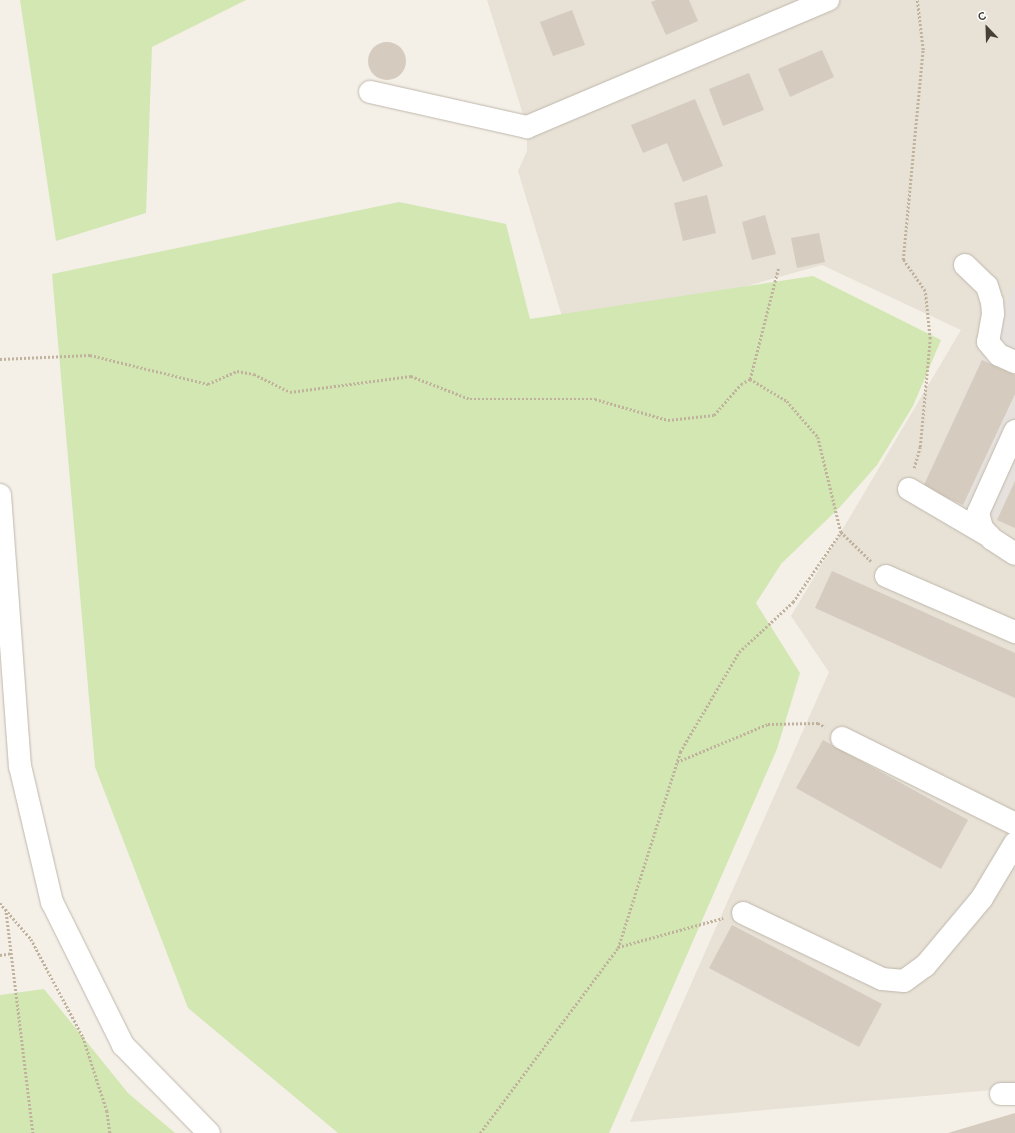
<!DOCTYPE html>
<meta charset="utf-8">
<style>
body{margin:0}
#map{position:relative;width:1015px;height:1133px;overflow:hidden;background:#f4f0e8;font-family:Raleway,sans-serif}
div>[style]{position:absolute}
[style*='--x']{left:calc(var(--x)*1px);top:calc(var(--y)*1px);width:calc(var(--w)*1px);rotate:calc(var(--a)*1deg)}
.residential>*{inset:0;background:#e7e1d6}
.industrial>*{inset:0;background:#e6e1dd}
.green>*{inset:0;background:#d2e7b2}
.building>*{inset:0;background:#d5cbbe}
.round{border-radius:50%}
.path>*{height:2.5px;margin-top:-1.25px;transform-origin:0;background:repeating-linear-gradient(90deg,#c0b29c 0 2px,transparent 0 4px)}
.roads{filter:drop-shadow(0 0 1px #bfb7ab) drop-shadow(0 0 1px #bfb7ab)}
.minor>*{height:22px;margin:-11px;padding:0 11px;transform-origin:11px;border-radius:11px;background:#fff}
span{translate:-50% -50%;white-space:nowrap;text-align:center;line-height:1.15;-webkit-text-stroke:3.5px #fff;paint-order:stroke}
.north{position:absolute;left:967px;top:8px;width:40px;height:40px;-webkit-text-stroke:3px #fff;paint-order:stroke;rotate:337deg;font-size:11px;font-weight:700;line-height:16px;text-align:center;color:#474037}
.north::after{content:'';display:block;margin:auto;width:14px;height:18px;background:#474037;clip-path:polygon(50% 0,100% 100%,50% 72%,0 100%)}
</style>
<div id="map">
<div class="residential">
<i style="clip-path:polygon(487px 0,1015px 0,1015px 1088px,630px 1122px,829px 672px,791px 616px,961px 330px,822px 265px,568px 336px,518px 171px,527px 151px,527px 127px)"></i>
</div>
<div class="industrial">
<i style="clip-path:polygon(1015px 284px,1015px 528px,923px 487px)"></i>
</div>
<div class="green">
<i style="clip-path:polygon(20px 0,246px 0,152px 47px,146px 213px,56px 241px)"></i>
<i style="clip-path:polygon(399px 202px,506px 224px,530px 319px,813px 276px,941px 340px,913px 406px,877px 465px,840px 507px,781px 564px,756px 603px,800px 673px,777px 749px,609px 1133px,338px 1133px,188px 1008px,95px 767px,52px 274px)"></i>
<i style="clip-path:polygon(44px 989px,128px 1093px,175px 1133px,0 1133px,0 995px)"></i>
</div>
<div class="building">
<i style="clip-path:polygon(656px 0,689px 0,698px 21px,666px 35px,651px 2px)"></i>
<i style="clip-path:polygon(572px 10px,585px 45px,553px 56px,540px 22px)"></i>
<i class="round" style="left:368px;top:42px;width:38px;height:38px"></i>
<i style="clip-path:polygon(822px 50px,834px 77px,790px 97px,778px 69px)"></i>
<i style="clip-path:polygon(749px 73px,764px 110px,723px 126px,709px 89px)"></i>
<i style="clip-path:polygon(695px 99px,723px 166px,683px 182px,667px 143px,643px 153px,631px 125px)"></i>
<i style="clip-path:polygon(707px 195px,716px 233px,683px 241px,674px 203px)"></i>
<i style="clip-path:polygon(765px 215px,776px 254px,752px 260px,742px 222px)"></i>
<i style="clip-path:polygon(819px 233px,825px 262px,797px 268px,791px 238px)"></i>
<i style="clip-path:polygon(982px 360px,1015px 375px,1015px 394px,963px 505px,923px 487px)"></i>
<i style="clip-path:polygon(1015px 481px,1015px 528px,997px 520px)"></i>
<i style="clip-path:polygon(832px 571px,1015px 653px,1015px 698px,815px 608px)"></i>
<i style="clip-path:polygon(823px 740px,968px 820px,941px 869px,796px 788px)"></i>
<i style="clip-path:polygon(732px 925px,882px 1004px,859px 1047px,709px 968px)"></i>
<i style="clip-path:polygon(1015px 1113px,1015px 1133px,948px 1133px)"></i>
</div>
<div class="path">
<i style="--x:0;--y:359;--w:90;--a:-2.5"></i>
<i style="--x:90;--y:355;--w:122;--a:13.8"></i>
<i style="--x:208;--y:384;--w:32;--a:-24"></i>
<i style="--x:237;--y:371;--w:17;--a:10"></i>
<i style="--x:254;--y:374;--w:40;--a:26.6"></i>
<i style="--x:290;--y:392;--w:122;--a:-7.5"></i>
<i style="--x:411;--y:376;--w:63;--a:21.3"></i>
<i style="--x:470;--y:399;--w:125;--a:0"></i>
<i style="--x:595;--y:399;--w:76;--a:16"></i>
<i style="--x:668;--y:420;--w:46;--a:-6.2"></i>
<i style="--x:714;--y:415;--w:41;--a:-48.9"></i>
<i style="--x:741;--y:384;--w:10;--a:-29"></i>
<i style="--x:750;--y:379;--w:114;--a:-75.7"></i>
<i style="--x:750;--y:379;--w:43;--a:30.7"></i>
<i style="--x:787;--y:401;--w:48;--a:49.3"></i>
<i style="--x:818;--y:437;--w:98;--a:76.4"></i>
<i style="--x:841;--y:532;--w:42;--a:44"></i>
<i style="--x:914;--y:468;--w:22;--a:-74"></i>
<i style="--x:920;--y:447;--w:108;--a:-84.7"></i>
<i style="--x:930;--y:339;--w:48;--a:-95.9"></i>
<i style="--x:925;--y:291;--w:38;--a:-125"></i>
<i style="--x:903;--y:260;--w:211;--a:-84.6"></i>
<i style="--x:923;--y:50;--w:50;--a:-96.8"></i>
<i style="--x:677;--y:762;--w:99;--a:-22.7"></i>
<i style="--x:768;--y:724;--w:50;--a:-1.1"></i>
<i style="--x:818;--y:723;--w:8;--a:30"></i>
<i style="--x:0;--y:903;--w:48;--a:49.3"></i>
<i style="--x:31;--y:939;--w:111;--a:62"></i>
<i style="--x:83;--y:1037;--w:78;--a:72"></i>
<i style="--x:107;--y:1111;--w:22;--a:82"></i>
<i style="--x:6;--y:909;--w:226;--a:83.1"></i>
<i style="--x:618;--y:947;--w:109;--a:-15.4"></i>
<i style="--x:0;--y:955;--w:12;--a:-9"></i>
<i style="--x:480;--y:1133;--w:231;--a:-53.3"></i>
<i style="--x:618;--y:948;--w:206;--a:-72.4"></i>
<i style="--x:680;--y:752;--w:116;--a:-59.5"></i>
<i style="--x:739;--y:652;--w:74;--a:-42.8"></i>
<i style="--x:793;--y:602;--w:85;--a:-55.6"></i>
</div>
<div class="roads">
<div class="minor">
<i style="--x:370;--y:92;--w:161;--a:12.6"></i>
<i style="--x:527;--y:127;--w:327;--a:-22.9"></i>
<i style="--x:965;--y:265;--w:30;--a:44"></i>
<i style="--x:987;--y:286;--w:17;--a:73"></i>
<i style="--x:992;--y:302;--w:12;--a:85"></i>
<i style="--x:993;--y:314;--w:28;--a:100"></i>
<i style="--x:988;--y:342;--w:17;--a:50"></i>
<i style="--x:999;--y:355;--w:17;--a:24"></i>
<i style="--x:1015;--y:431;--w:90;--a:114.3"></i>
<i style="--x:978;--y:513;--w:16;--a:75"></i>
<i style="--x:982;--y:528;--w:15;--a:48"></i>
<i style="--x:992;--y:539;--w:27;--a:33"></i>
<i style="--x:909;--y:489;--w:93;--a:30.4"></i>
<i style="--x:0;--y:495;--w:272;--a:85.8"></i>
<i style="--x:20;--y:766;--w:140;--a:76.8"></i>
<i style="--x:52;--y:902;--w:160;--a:63.6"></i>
<i style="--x:123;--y:1045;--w:123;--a:45.7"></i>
<i style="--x:886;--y:576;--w:141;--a:23.5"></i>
<i style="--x:842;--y:738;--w:193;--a:26.4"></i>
<i style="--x:743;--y:913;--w:154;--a:25.4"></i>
<i style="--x:882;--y:979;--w:22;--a:5"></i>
<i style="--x:904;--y:981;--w:26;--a:-36"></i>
<i style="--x:925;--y:966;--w:89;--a:-50"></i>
<i style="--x:982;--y:898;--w:64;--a:-59"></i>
<i style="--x:1001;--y:1094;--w:14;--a:0"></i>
</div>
</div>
<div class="north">С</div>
</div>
